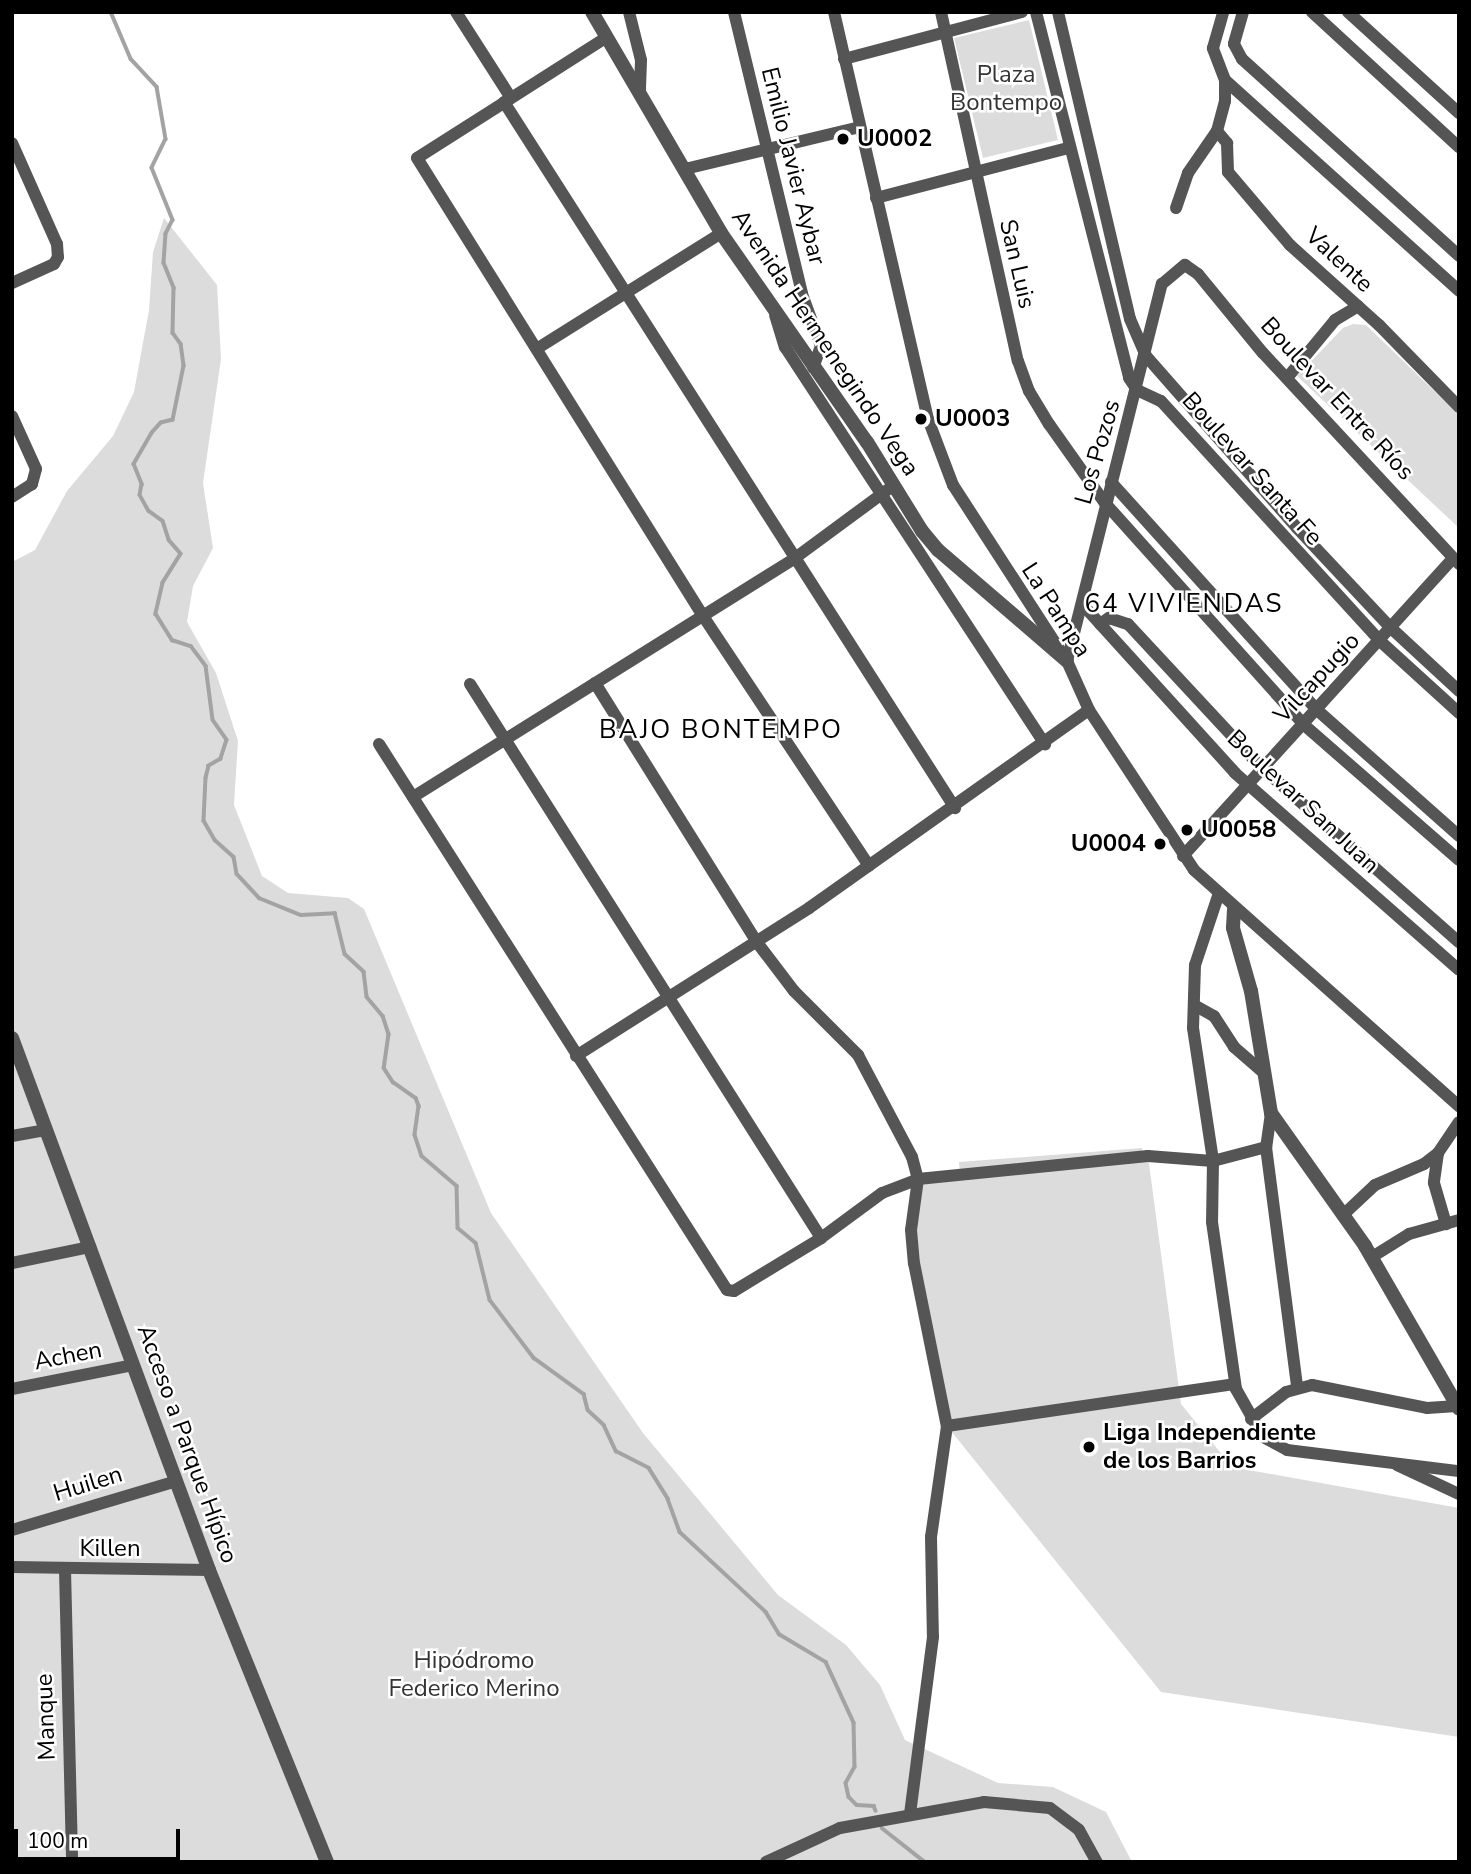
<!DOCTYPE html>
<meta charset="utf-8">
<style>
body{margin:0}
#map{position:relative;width:1471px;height:1874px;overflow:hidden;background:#fff;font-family:"Nunito Sans",sans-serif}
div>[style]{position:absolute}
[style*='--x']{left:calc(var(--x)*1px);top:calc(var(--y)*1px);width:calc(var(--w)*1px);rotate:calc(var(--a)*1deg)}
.green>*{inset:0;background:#dcdcdc}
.stream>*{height:3.5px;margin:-1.75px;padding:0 1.75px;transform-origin:1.75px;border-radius:1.75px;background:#a3a3a3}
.minor>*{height:12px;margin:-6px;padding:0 6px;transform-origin:6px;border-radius:6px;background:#555}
.tertiary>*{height:14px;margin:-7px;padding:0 7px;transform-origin:7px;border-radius:7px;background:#555}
.dots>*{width:19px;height:19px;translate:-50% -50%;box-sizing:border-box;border:4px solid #fff;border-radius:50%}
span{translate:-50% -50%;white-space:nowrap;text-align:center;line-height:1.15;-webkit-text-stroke:5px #fff;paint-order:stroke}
.park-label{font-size:24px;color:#333}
.poi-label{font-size:24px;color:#000;font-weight:700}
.left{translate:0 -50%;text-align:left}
.right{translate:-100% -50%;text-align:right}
.street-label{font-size:24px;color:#000}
.neighbourhood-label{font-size:26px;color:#000;letter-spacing:2px}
.frame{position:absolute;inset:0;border:14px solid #000;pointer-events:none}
.scale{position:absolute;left:14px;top:1829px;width:166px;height:32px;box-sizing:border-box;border:4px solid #000;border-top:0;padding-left:9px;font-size:21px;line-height:24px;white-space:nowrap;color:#000;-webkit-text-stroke:5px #fff;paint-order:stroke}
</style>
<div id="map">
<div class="green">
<i style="clip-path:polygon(1029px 20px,1058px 140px,983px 158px,954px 38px)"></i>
<i style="clip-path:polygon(164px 218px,217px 285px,221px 359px,203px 483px,213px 548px,193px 586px,187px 622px,216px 673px,238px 741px,234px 805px,262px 876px,288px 893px,348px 898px,364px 909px,491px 1213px,643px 1433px,778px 1595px,846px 1645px,880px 1685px,905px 1740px,998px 1783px,1053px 1787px,1106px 1812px,1132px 1862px,12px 1862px,12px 562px,35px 550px,67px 491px,113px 436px,134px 392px,149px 310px,153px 252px)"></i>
<i style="clip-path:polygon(1353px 324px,1366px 325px,1459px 415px,1459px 528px,1297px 376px,1343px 328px)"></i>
<i style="clip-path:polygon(1142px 1148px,1143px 1156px,1148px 1156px,1181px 1404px,1232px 1467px,1459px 1508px,1459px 1737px,1161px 1692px,947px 1426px,914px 1263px,918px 1179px,960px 1174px,959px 1162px)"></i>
</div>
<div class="stream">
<i style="--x:111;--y:12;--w:51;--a:66.9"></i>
<i style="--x:131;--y:59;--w:38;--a:47"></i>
<i style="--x:157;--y:87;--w:53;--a:80.2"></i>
<i style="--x:166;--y:139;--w:32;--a:116"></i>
<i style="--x:152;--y:168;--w:56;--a:68"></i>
<i style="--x:173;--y:220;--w:16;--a:117"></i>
<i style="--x:166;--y:234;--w:29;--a:94"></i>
<i style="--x:164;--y:263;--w:27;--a:68"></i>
<i style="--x:174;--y:288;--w:45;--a:91.3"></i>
<i style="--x:173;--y:333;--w:14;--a:54"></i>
<i style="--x:181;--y:344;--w:22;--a:82"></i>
<i style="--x:184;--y:366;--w:55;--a:101.5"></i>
<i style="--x:173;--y:420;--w:12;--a:166"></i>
<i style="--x:161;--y:423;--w:13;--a:132"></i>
<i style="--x:152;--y:433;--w:36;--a:120"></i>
<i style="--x:134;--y:464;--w:22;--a:68"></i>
<i style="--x:142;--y:484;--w:11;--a:100"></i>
<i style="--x:140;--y:495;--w:18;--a:61"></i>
<i style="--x:149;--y:511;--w:17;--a:36"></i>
<i style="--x:163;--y:521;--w:20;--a:72"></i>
<i style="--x:169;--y:540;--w:18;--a:49"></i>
<i style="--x:181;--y:554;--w:34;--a:122"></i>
<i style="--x:163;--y:583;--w:32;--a:103"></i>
<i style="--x:156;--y:614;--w:31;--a:58"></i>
<i style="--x:172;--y:640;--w:20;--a:18"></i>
<i style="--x:191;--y:646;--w:25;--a:53"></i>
<i style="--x:206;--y:666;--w:54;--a:82.6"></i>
<i style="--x:213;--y:720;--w:24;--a:55"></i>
<i style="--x:227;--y:740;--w:20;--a:108"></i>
<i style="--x:221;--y:759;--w:14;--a:150"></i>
<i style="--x:209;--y:766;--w:12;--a:104"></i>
<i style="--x:206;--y:778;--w:43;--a:92.7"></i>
<i style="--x:204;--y:821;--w:22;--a:60"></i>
<i style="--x:215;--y:840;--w:25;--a:42"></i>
<i style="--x:234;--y:857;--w:17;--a:80"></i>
<i style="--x:237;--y:874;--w:33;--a:47"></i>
<i style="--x:259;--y:898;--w:45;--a:22"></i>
<i style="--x:301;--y:915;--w:34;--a:-3"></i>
<i style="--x:335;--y:913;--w:42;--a:76.3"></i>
<i style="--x:345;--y:954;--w:26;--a:43"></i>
<i style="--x:364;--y:972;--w:25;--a:83"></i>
<i style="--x:367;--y:997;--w:25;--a:50"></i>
<i style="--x:383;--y:1016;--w:19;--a:72"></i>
<i style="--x:389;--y:1034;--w:34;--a:98"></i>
<i style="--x:384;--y:1068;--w:17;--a:57"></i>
<i style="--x:393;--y:1082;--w:28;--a:35"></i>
<i style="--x:416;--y:1098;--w:9;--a:69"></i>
<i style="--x:419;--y:1106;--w:29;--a:98"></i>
<i style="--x:415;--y:1135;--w:22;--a:72"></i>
<i style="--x:422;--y:1156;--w:46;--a:40.6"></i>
<i style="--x:457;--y:1186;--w:42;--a:88.6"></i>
<i style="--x:458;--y:1228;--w:23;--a:40"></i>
<i style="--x:476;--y:1243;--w:59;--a:76.2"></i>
<i style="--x:490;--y:1300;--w:73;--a:52.8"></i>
<i style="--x:534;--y:1358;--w:62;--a:35.8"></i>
<i style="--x:584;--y:1394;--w:16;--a:76"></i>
<i style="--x:588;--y:1410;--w:22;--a:43"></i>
<i style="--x:604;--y:1425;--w:29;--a:65"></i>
<i style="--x:616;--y:1451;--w:37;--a:27"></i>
<i style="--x:649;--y:1468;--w:36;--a:58"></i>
<i style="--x:668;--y:1499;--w:35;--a:70"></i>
<i style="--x:680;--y:1532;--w:117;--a:42.9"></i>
<i style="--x:766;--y:1612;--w:26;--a:59"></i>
<i style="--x:779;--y:1634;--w:55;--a:30.8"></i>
<i style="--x:826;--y:1662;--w:67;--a:65.3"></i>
<i style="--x:854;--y:1723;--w:44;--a:88.7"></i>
<i style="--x:855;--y:1767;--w:18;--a:119"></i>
<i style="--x:846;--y:1783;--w:14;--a:78"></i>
<i style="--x:849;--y:1797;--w:11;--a:45"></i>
<i style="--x:857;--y:1805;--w:17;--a:3"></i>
<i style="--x:874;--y:1806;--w:5;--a:68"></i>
<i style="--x:882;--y:1828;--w:55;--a:38.3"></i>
</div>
<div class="minor">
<i style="--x:456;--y:12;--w:102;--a:57.4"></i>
<i style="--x:629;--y:12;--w:49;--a:76"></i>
<i style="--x:641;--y:60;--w:31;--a:92"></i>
<i style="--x:734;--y:12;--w:290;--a:76.4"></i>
<i style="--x:802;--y:294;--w:55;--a:69.9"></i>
<i style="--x:821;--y:346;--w:23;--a:110"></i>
<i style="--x:834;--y:12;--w:418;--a:77"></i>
<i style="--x:928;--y:419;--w:71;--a:69.3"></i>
<i style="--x:953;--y:485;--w:210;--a:57.1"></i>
<i style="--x:1067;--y:661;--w:54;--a:65.8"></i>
<i style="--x:1089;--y:710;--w:191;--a:56.7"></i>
<i style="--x:1194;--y:870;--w:355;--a:41.7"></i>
<i style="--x:941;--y:12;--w:357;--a:77.6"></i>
<i style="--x:1018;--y:361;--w:32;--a:70"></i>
<i style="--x:1029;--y:391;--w:39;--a:59"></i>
<i style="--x:1049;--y:424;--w:97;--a:54.7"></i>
<i style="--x:1105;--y:503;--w:297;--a:48.1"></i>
<i style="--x:1303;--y:724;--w:207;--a:41.1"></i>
<i style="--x:1036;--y:12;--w:378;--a:75.7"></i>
<i style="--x:1129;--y:378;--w:14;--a:56"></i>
<i style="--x:1137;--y:390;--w:26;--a:25"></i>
<i style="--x:1161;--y:401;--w:325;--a:47.6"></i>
<i style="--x:1380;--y:641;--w:107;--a:42.3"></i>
<i style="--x:1058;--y:12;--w:315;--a:76.8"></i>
<i style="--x:1130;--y:319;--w:40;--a:66.6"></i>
<i style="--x:1146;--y:356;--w:229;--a:48.7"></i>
<i style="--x:1297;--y:528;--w:137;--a:46.8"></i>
<i style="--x:1391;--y:628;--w:93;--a:42.8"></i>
<i style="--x:1243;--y:12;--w:33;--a:106"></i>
<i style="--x:1234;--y:44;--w:17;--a:62"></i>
<i style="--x:1242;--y:59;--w:293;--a:42.2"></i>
<i style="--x:1312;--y:12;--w:200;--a:42.6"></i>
<i style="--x:1348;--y:12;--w:150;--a:42.3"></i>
<i style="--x:607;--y:37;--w:225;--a:147.5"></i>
<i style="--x:417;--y:158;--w:540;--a:58.02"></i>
<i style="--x:703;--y:616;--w:300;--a:56.4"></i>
<i style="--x:844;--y:59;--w:184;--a:-14.8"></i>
<i style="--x:1225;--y:80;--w:315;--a:42"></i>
<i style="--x:504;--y:102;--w:838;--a:57.43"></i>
<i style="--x:1217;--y:131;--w:16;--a:50"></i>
<i style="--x:1227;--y:143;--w:29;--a:88"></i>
<i style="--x:1228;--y:172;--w:96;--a:49.7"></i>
<i style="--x:1290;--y:245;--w:120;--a:42"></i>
<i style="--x:1379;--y:325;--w:115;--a:45.7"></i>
<i style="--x:12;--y:143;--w:111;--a:66"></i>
<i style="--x:57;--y:244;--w:13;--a:86"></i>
<i style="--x:58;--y:257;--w:8;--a:120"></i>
<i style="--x:54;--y:264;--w:46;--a:155.7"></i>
<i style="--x:685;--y:169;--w:180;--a:-13.5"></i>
<i style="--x:876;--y:198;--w:198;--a:-14.6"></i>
<i style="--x:1176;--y:208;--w:37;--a:-71"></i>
<i style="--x:1188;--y:173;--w:51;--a:-55.4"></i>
<i style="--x:1217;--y:131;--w:31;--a:-75"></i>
<i style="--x:1225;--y:101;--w:21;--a:-90"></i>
<i style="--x:1225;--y:80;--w:34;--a:-111"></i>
<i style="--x:1213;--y:48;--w:37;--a:-74"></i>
<i style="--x:775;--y:315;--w:34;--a:73"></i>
<i style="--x:785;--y:347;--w:475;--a:56.8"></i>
<i style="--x:538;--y:348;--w:216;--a:-32.1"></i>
<i style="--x:1287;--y:378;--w:75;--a:-50.4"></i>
<i style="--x:1335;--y:320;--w:27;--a:-31"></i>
<i style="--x:12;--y:416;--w:58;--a:65.6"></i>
<i style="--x:36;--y:469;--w:16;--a:105"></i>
<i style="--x:32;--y:484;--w:24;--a:147"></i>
<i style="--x:1111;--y:482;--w:306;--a:47.9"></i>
<i style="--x:1316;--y:709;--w:191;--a:41.6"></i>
<i style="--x:1082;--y:604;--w:228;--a:47.8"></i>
<i style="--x:1235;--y:773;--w:298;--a:41.3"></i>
<i style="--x:1100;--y:624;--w:11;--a:-34"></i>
<i style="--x:1109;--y:618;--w:20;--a:18"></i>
<i style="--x:1128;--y:624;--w:195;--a:47.1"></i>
<i style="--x:1261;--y:767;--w:264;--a:41.5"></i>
<i style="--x:1067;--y:661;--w:389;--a:-75.9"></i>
<i style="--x:1162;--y:284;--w:30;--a:-40"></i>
<i style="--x:1185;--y:265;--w:16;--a:35"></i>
<i style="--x:1198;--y:274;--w:102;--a:50.6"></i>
<i style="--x:1263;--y:353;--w:288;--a:47.1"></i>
<i style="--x:595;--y:683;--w:304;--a:58"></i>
<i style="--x:756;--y:941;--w:63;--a:52.8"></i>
<i style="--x:794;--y:991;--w:91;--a:45"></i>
<i style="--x:858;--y:1055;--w:115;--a:62.1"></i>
<i style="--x:912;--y:1157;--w:23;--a:75"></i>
<i style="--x:918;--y:1179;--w:51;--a:97.8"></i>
<i style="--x:911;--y:1230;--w:33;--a:85"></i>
<i style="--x:914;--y:1263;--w:166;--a:78.6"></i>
<i style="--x:947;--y:1426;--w:112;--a:98.2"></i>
<i style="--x:931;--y:1537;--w:100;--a:88.9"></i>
<i style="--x:933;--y:1637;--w:177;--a:97.4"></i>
<i style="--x:470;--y:684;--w:656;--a:57.64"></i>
<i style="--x:379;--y:744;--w:647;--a:57.49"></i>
<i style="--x:727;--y:1290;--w:7;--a:8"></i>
<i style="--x:734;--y:1291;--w:102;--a:-31.3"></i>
<i style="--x:821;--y:1238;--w:76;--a:-36.4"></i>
<i style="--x:882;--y:1193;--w:39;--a:-21"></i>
<i style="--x:918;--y:1179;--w:231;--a:-5.7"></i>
<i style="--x:1148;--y:1156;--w:65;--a:4.4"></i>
<i style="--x:1213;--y:1161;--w:55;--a:-14.8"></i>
<i style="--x:413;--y:797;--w:451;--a:-32"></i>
<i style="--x:795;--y:558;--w:123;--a:-36.4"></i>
<i style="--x:1183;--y:856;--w:402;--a:-47.8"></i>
<i style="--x:1219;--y:893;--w:76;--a:108.4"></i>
<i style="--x:1195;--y:965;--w:63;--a:91.8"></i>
<i style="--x:1193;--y:1028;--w:134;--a:81.4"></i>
<i style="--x:1213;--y:1161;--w:61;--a:90.9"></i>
<i style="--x:1212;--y:1222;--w:169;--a:81.8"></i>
<i style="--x:1236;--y:1389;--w:55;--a:60.6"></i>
<i style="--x:1263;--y:1437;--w:27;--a:28"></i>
<i style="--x:1287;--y:1450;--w:173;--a:7"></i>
<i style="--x:1194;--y:1005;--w:23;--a:29"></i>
<i style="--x:1214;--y:1016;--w:37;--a:57"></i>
<i style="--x:1234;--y:1047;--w:37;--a:41"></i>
<i style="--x:576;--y:1056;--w:276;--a:-32.4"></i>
<i style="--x:809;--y:908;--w:343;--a:-35.3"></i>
<i style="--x:1271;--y:1113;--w:34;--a:98"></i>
<i style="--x:1266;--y:1147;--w:242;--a:82.6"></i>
<i style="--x:12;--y:1136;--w:35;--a:-10"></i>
<i style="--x:1438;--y:1153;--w:30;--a:98"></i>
<i style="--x:1434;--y:1183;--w:43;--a:73.7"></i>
<i style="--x:1343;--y:1215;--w:44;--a:-43.2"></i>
<i style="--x:1375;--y:1185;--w:53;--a:-23.2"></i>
<i style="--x:1424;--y:1164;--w:18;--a:-38"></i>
<i style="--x:1438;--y:1153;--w:37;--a:-56"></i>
<i style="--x:1372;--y:1257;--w:44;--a:-31.9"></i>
<i style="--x:1409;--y:1234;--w:52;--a:-15.6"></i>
<i style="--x:12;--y:1263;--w:80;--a:-11.6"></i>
<i style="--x:12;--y:1389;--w:123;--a:-11.2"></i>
<i style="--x:1251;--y:1419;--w:44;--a:-37.6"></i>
<i style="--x:1286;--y:1392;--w:27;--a:-15"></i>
<i style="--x:1312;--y:1385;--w:117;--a:11.3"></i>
<i style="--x:1427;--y:1408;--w:30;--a:-4"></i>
<i style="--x:947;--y:1426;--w:290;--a:-8.3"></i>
<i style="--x:1397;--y:1465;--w:68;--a:25.1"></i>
<i style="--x:12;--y:1530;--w:171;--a:-16.6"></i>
<i style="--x:12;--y:1567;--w:197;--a:0.9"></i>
<i style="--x:65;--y:1570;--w:292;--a:88.6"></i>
<i style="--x:766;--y:1862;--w:81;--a:-24.7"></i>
<i style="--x:840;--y:1828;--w:146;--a:-10.2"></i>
<i style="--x:984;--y:1802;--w:66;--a:5.2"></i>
<i style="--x:1050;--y:1808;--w:36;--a:37"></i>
<i style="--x:1079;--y:1830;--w:37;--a:61"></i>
</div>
<div class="tertiary">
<i style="--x:592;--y:12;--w:256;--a:59.7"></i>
<i style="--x:721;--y:233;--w:255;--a:55.1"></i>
<i style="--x:867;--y:442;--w:105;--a:58.3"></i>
<i style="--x:922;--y:531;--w:25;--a:50"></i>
<i style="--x:938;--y:550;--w:170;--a:40.7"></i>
<i style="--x:1234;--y:909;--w:19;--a:93"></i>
<i style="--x:1233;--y:928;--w:66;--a:74.1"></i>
<i style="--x:1251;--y:991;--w:124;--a:80.7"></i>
<i style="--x:1271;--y:1113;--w:163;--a:54.7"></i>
<i style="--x:1365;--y:1246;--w:188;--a:60"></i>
<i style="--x:12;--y:1038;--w:567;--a:69.68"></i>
<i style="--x:209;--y:1570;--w:315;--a:68"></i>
</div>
<div class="dots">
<i style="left:843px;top:139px;background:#000"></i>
<i style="left:921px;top:419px;background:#000"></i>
<i style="left:1187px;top:830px;background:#000"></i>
<i style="left:1160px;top:844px;background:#000"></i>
<i style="left:1089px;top:1447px;background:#000"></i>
</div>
<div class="park-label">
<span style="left:1006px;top:89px">Plaza<br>Bontempo</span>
<span style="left:474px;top:1675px">Hipódromo<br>Federico Merino</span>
</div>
<div class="poi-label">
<span class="left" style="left:857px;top:139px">U0002</span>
<span class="left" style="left:935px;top:419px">U0003</span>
<span class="left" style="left:1201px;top:830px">U0058</span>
<span class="right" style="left:1146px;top:844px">U0004</span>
<span class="left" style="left:1103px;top:1447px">Liga Independiente<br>de los Barrios</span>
</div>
<div class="street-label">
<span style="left:793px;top:166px;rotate:76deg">Emilio Javier Aybar</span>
<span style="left:1339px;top:260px;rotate:43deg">Valente</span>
<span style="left:1017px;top:264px;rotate:77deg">San Luis</span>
<span style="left:825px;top:343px;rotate:56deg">Avenida Hermenegindo Vega</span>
<span style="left:1337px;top:399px;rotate:47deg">Boulevar Entre Ríos</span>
<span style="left:1098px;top:452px;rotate:-74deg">Los Pozos</span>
<span style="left:1252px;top:469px;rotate:48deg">Boulevar Santa Fe</span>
<span style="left:1056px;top:610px;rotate:57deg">La Pampa</span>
<span style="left:1317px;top:678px;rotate:-47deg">Vilcapugio</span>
<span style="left:1303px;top:802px;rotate:43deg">Boulevar San Juan</span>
<span style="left:68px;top:1356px;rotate:-11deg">Achen</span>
<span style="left:187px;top:1444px;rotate:70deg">Acceso a Parque Hípico</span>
<span style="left:88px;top:1484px;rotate:-17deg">Huilen</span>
<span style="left:110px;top:1549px">Killen</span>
<span style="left:46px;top:1717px;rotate:-92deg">Manque</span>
</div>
<div class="neighbourhood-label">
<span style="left:1184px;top:604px">64 VIVIENDAS</span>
<span style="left:721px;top:730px">BAJO BONTEMPO</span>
</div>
<div class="frame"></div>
<div class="scale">100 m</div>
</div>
